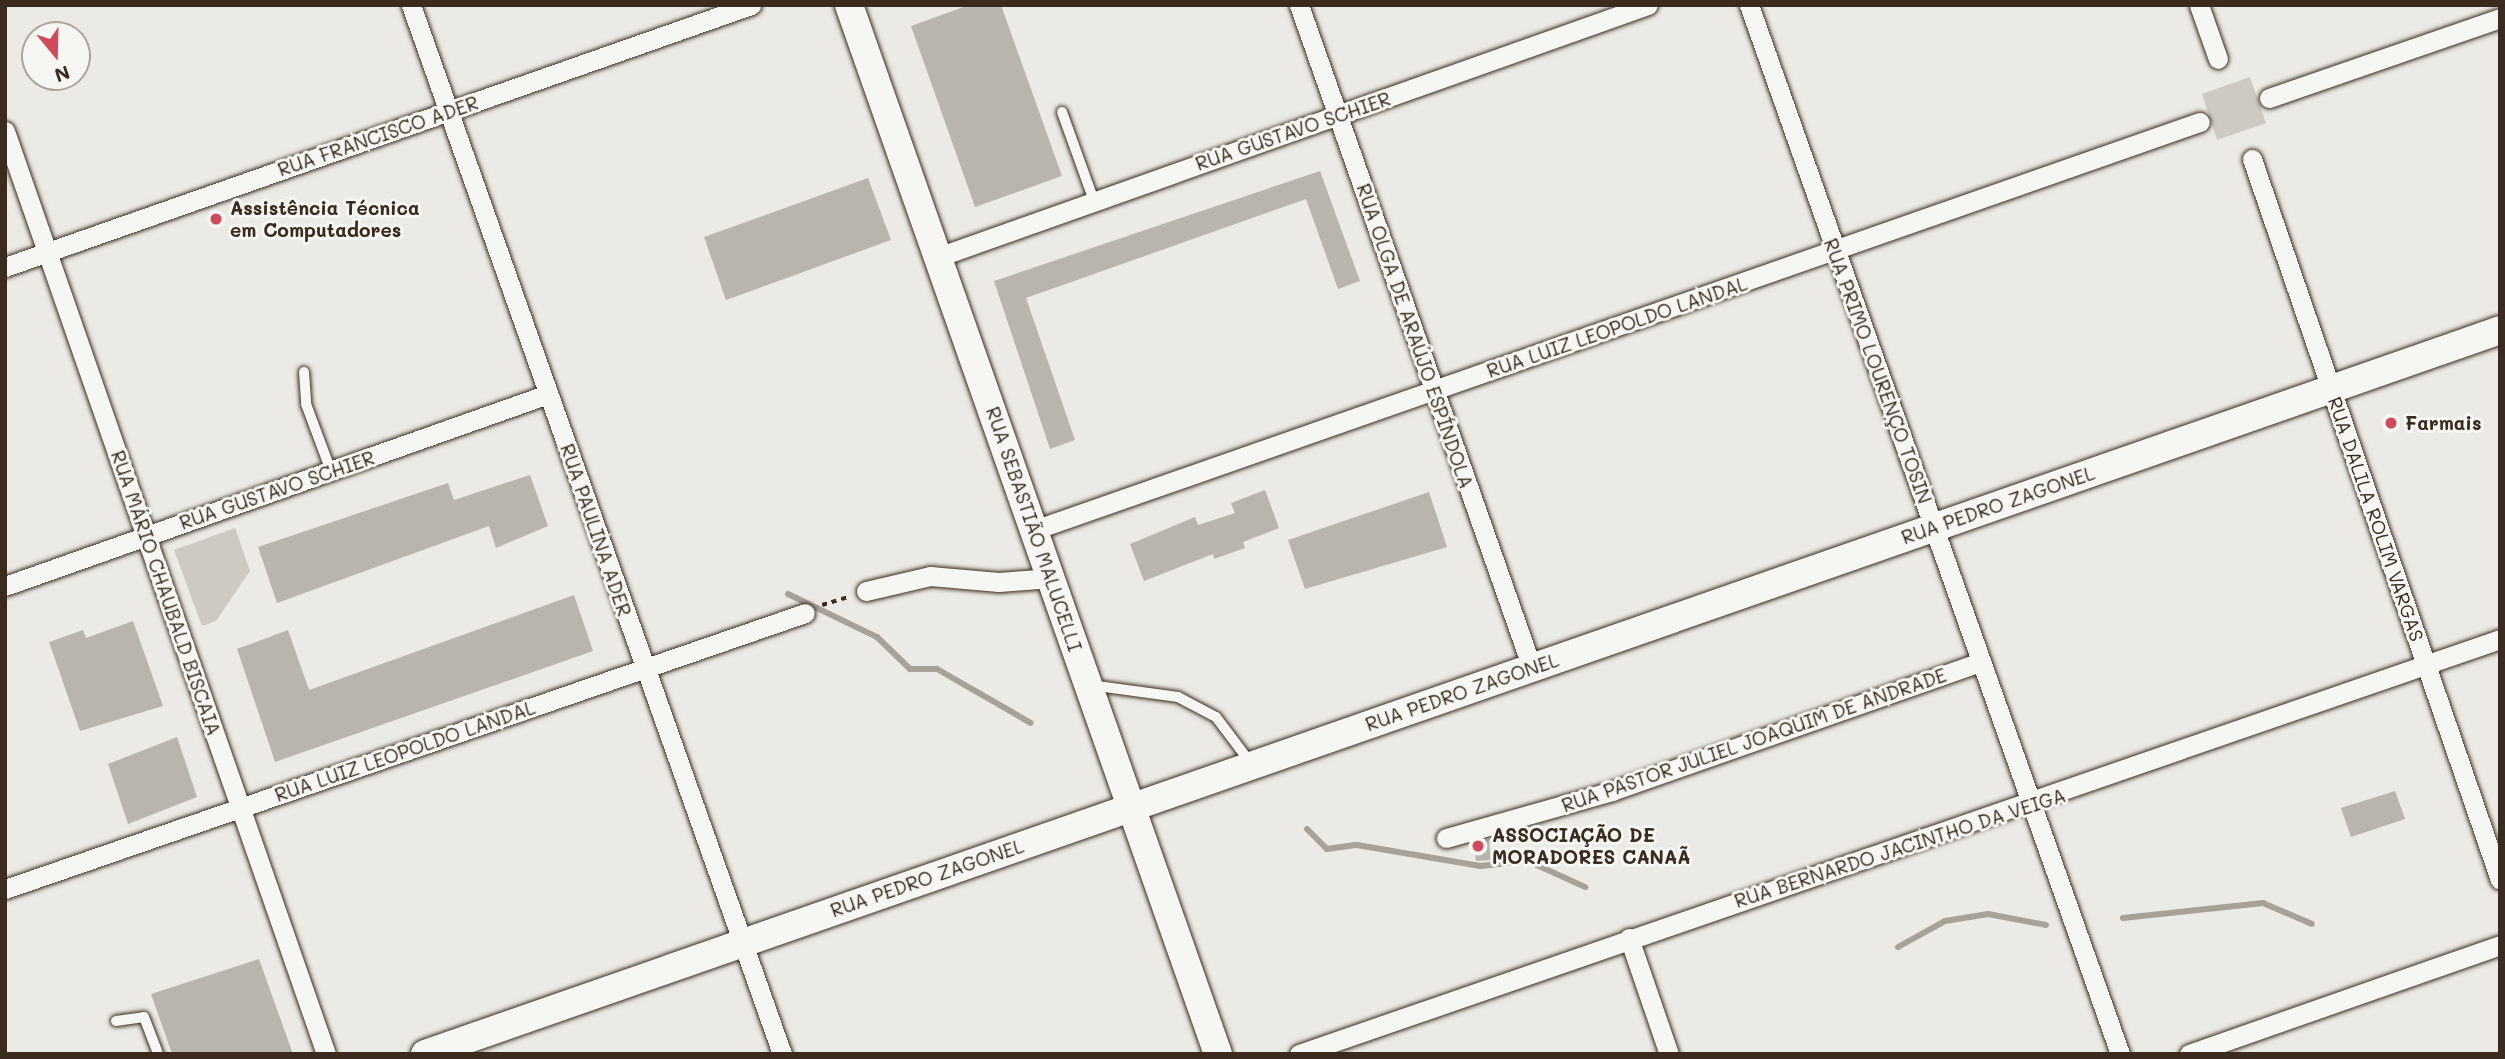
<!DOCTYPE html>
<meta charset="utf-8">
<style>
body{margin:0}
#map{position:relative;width:2505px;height:1059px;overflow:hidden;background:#ebeae5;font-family:Mali,sans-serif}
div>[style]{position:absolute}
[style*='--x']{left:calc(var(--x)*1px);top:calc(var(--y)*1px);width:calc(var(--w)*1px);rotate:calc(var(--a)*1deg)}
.green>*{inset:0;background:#cdcac4}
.stream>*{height:6px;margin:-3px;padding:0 3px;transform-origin:3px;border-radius:3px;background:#a8a198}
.building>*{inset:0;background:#bab4ae}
.path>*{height:3.5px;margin-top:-1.75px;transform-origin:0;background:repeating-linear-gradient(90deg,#3b2a1e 0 5px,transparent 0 10px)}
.roads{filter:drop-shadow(0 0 2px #3b2a1e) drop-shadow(0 0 2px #3b2a1e)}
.lane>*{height:10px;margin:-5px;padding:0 5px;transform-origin:5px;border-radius:5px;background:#f6f6f2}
.street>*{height:19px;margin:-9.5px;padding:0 9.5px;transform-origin:9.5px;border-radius:9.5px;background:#f6f6f2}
.secondary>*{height:28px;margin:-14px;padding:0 14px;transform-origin:14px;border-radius:14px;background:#f6f6f2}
.dots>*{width:19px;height:19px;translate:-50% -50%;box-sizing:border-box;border:4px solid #f6f6f2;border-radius:50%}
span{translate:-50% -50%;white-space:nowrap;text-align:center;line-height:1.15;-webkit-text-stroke:6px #f6f6f2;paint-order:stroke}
.street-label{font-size:19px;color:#3b2a1e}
.poi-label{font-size:19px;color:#3b2a1e;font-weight:700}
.left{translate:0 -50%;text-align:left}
.frame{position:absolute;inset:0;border:7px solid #3b2a1e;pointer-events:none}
.north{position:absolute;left:21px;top:21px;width:70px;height:70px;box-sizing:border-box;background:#f6f6f2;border:2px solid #aba49d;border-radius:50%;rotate:161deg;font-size:19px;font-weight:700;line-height:28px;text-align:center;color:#3b2a1e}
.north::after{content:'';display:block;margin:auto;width:24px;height:32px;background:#d1495b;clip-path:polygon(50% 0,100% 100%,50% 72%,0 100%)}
</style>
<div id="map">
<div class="green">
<i style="clip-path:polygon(2250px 77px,2266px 123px,2217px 140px,2202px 94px)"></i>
<i style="clip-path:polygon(235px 528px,250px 571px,216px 621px,202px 626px,174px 550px)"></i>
</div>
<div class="stream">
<i style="--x:788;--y:594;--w:99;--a:25.8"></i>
<i style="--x:877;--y:637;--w:46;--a:44.1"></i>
<i style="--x:910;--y:669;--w:27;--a:0"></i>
<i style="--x:937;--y:669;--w:108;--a:29.9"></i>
<i style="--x:1307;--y:829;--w:28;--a:45"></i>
<i style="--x:1327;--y:849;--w:30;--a:-8"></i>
<i style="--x:1357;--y:845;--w:125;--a:9.7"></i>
<i style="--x:1480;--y:866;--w:48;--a:-5.9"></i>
<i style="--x:1528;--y:861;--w:63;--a:24.5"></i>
<i style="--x:2123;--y:918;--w:141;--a:-6.1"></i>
<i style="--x:2263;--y:903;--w:53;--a:23.2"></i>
<i style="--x:1898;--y:947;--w:54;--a:-29"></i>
<i style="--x:1945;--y:921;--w:44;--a:-9.2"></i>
<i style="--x:1988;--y:914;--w:59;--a:10.7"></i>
</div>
<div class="building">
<i style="clip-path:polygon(969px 5px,1001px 5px,1062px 176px,975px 207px,911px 26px)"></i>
<i style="clip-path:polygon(1320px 171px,1360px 281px,1338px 289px,1306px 199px,1026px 298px,1075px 440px,1050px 449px,994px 281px)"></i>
<i style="clip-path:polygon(868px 178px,891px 240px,726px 300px,704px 237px)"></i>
<i style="clip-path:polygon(530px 475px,548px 526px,496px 548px,489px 526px,277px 603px,258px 547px,448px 483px,454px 500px)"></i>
<i style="clip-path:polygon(1265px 490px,1279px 528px,1243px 542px,1245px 548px,1214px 559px,1213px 554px,1144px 581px,1130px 544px,1195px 517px,1198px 525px,1235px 513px,1231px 503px)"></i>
<i style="clip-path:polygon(1429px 492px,1447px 547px,1305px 589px,1288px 540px)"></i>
<i style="clip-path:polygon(574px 595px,593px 651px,275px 762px,237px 649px,288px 630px,309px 690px)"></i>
<i style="clip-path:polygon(133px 621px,163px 706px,80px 731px,49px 642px,83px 630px,86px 638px)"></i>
<i style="clip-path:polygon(177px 737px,197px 797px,128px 824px,108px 764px)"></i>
<i style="clip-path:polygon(2395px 791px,2405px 819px,2351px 837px,2341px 808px)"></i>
<i style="clip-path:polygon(1489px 839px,1491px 860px,1476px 861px,1473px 843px)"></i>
<i style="clip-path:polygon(259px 959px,293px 1054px,172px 1054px,151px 994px)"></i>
</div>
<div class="path">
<i style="--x:822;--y:605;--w:27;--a:-17"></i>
</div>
<div class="roads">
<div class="lane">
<i style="--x:1062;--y:112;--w:95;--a:70.2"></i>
<i style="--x:304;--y:372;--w:32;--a:86"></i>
<i style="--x:306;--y:404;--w:72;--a:69.5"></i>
<i style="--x:1090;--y:685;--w:89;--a:7.8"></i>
<i style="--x:1178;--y:697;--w:43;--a:27.8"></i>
<i style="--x:1216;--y:717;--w:56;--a:52.9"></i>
<i style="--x:116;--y:1021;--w:28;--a:-8"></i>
<i style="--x:144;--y:1017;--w:40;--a:69"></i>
</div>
<div class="street">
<i style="--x:411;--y:5;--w:1113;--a:70.52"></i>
<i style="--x:1299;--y:5;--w:703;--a:70.64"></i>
<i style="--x:1749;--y:5;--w:1113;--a:70.52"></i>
<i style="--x:2199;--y:5;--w:57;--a:70.6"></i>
<i style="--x:2269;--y:98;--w:244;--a:-19.1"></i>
<i style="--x:5;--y:131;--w:977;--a:70.82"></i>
<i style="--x:2252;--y:159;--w:762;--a:71.02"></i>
<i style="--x:938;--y:257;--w:753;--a:-19.54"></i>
<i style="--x:5;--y:267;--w:791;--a:-19.35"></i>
<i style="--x:1034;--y:530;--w:1235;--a:-19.29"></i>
<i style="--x:5;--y:586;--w:576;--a:-19.47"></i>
<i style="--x:866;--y:591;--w:66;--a:-13.2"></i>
<i style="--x:930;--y:576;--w:69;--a:5"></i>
<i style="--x:999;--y:582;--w:52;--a:-4.4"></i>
<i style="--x:1446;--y:838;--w:173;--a:-15.8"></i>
<i style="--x:1612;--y:791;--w:391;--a:-19.3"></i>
<i style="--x:5;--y:889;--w:846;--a:-19.03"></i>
<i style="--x:1629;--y:938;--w:123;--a:71"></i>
<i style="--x:1299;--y:1054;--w:1271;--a:-19.06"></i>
<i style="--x:2189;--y:1054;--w:330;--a:-19.3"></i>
</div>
<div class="secondary">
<i style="--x:849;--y:5;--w:1112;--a:70.62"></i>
<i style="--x:425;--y:1054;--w:2198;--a:-19.23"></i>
</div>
</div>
<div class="dots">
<i style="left:216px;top:219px;background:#d1495b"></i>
<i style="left:2391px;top:423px;background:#d1495b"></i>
<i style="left:1478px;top:846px;background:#d1495b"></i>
</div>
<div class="street-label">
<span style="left:1293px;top:131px;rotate:-19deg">RUA GUSTAVO SCHIER</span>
<span style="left:378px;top:136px;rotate:-19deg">RUA FRANCISCO ADER</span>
<span style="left:1617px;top:327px;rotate:-19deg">RUA LUIZ LEOPOLDO LANDAL</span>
<span style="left:1415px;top:336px;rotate:71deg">RUA OLGA DE ARAÚJO ESPÍNDOLA</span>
<span style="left:1878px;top:371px;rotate:70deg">RUA PRIMO LOURENÇO TOSIN</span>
<span style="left:277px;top:490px;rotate:-19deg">RUA GUSTAVO SCHIER</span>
<span style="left:1998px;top:505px;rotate:-19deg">RUA PEDRO ZAGONEL</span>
<span style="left:2376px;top:519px;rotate:71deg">RUA DALILA ROLIM VARGAS</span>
<span style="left:1034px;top:529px;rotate:71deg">RUA SEBASTIÃO MALUCELLI</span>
<span style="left:596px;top:530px;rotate:71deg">RUA PAULINA ADER</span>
<span style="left:166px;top:593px;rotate:71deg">RUA MÁRIO CHAUBALD BISCAIA</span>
<span style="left:1462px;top:692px;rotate:-19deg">RUA PEDRO ZAGONEL</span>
<span style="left:1754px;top:740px;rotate:-19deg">RUA PASTOR JULIEL JOAQUIM DE ANDRADE</span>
<span style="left:405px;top:751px;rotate:-19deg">RUA LUIZ LEOPOLDO LANDAL</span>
<span style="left:1900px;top:848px;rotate:-18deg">RUA BERNARDO JACINTHO DA VEIGA</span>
<span style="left:927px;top:878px;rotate:-19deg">RUA PEDRO ZAGONEL</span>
</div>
<div class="poi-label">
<span class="left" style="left:230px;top:219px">Assistência Técnica<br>em Computadores</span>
<span class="left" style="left:2405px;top:423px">Farmais</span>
<span class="left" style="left:1492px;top:846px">ASSOCIAÇÃO DE<br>MORADORES CANAÃ</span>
</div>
<div class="frame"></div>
<div class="north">N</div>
</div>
